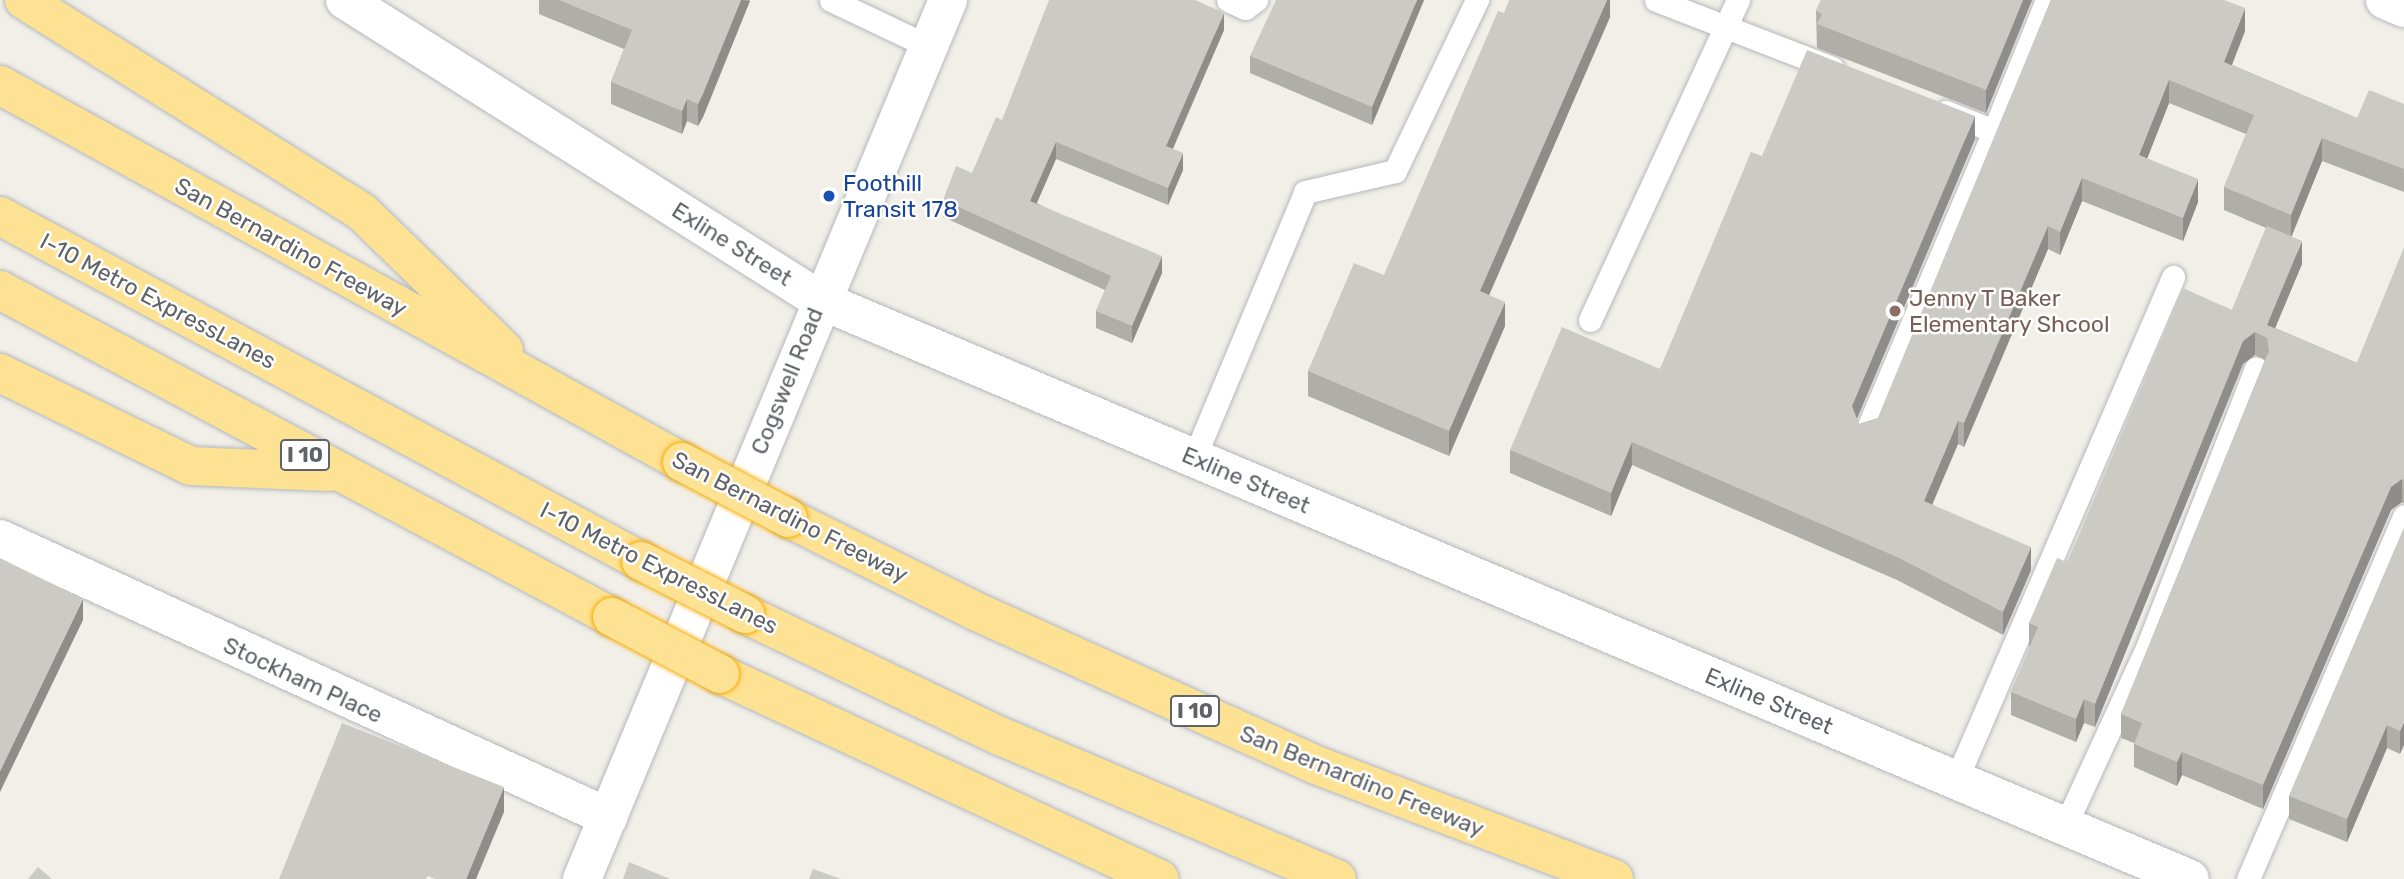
<!DOCTYPE html>
<style>
body{margin:0}
#map{position:relative;width:2404px;height:879px;overflow:hidden;background:#f1efe8;font-family:Rubik,sans-serif}
div>[style]{position:absolute}
[style*='--x']{left:calc(var(--x)*1px);top:calc(var(--y)*1px);width:calc(var(--w)*1px);rotate:calc(var(--a)*1deg)}
.roads{filter:drop-shadow(0 0 2px #b5b8bc) drop-shadow(0 0 2px #b5b8bc)}
.service>*{height:23px;margin:-11.5px;padding:0 11.5px;transform-origin:11.5px;border-radius:11.5px;background:#fff}
.minor>*{height:38px;margin:-19px;padding:0 19px;transform-origin:19px;border-radius:19px;background:#fff}
.tertiary>*{height:38px;margin:-19px;padding:0 19px;transform-origin:19px;border-radius:19px;background:#fff}
.motorway>*{height:38px;margin:-19px;padding:0 19px;transform-origin:19px;border-radius:19px;background:#fde293}
.bridges{filter:drop-shadow(0 0 2px #f9ab00) drop-shadow(0 0 2px #f9ab00)}
.motorway-bridge>*{height:38px;margin:-19px;padding:0 19px;transform-origin:19px;border-radius:19px;background:#fde293}
.wall>*{inset:0;background:#afaea9}
.shaded-wall>*{inset:0;background:#8f8d8a}
.building>*{inset:0;background:#cccac5}
.dots>*{width:19px;height:19px;translate:-50% -50%;box-sizing:border-box;border:4px solid #fff;border-radius:50%}
span{translate:-50% -50%;white-space:nowrap;text-align:center;line-height:1.15;-webkit-text-stroke:5px #fff;paint-order:stroke}
.shield-label span{padding:2px 5px;background:#fff;border:2px solid;border-radius:5px;-webkit-text-stroke-width:0}
.shield-label{font-size:21px;color:#5f6368;font-weight:700}
.transit-label{font-size:23px;color:#164399}
.left{translate:0 -50%;text-align:left}
.street-label{font-size:23px;color:#5f6368}
.education-label{font-size:23px;color:#785e54}
</style>
<div id="map">
<div class="roads">
<div class="service">
<i style="--x:831;--y:0;--w:107;--a:25.4"></i>
<i style="--x:1228;--y:0;--w:19;--a:25"></i>
<i style="--x:1245;--y:8;--w:14;--a:-36"></i>
<i style="--x:1656;--y:0;--w:189;--a:21.1"></i>
<i style="--x:1994;--y:131;--w:141;--a:-68"></i>
<i style="--x:1590;--y:320;--w:353;--a:-65.2"></i>
<i style="--x:1865;--y:435;--w:330;--a:-67"></i>
<i style="--x:1994;--y:131;--w:52;--a:-158.4"></i>
<i style="--x:1194;--y:458;--w:288;--a:-67.3"></i>
<i style="--x:1305;--y:192;--w:92;--a:-13.1"></i>
<i style="--x:1395;--y:171;--w:190;--a:-64.4"></i>
<i style="--x:1956;--y:780;--w:548;--a:-66.66"></i>
<i style="--x:2065;--y:826;--w:196;--a:-65.3"></i>
<i style="--x:2147;--y:648;--w:300;--a:-68.7"></i>
<i style="--x:2248;--y:879;--w:395;--a:-66.7"></i>
</div>
<div class="minor">
<i style="--x:345;--y:0;--w:562;--a:32.28"></i>
<i style="--x:2385;--y:0;--w:21;--a:23"></i>
<i style="--x:0;--y:539;--w:669;--a:24.57"></i>
</div>
<div class="tertiary">
<i style="--x:820;--y:300;--w:1487;--a:22.91"></i>
<i style="--x:582;--y:879;--w:952;--a:-67.39"></i>
</div>
<div class="motorway">
<i style="--x:24;--y:0;--w:399;--a:32.1"></i>
<i style="--x:362;--y:212;--w:198;--a:44.2"></i>
<i style="--x:0;--y:85;--w:779;--a:28.93"></i>
<i style="--x:0;--y:216;--w:728;--a:28.29"></i>
<i style="--x:0;--y:290;--w:694;--a:28.12"></i>
<i style="--x:0;--y:373;--w:212;--a:26"></i>
<i style="--x:191;--y:466;--w:138;--a:2.5"></i>
<i style="--x:788;--y:518;--w:209;--a:26.4"></i>
<i style="--x:975;--y:611;--w:374;--a:24.3"></i>
<i style="--x:1316;--y:765;--w:319;--a:20.9"></i>
<i style="--x:745;--y:614;--w:283;--a:25.6"></i>
<i style="--x:1000;--y:736;--w:366;--a:23"></i>
<i style="--x:720;--y:674;--w:485;--a:25"></i>
</div>
</div>
<div class="bridges">
<div class="motorway-bridge">
<i style="--x:682;--y:462;--w:120;--a:27.8"></i>
<i style="--x:641;--y:561;--w:117;--a:27"></i>
<i style="--x:612;--y:617;--w:122;--a:27.8"></i>
</div>
</div>
<div class="wall">
<i style="clip-path:polygon(539px 0,750px 0,703px 117px,698px 126px,687px 121px,682px 134px,611px 104px,611px 82px,624px 49px,539px 14px)"></i>
<i style="clip-path:polygon(1424px 0,1372px 125px,1250px 73px,1250px 56px)"></i>
<i style="clip-path:polygon(1610px 0,1610px 17px,1489px 295px,1505px 326px,1449px 456px,1308px 396px,1308px 371px,1384px 275px)"></i>
<i style="clip-path:polygon(1821px 0,2032px 0,1986px 113px,1817px 48px,1816px 11px)"></i>
<i style="clip-path:polygon(2051px 0,2245px 31px,2232px 65px,2357px 118px,2404px 104px,2404px 192px,2322px 161px,2291px 236px,2302px 264px,2275px 328px,2357px 363px,2404px 248px,2404px 503px,2402px 502px,2391px 510px,2263px 809px,2182px 775px,2177px 786px,2134px 767px,2134px 743px,2121px 738px,2121px 714px,2265px 360px,2255px 355px,2243px 364px,2095px 727px,2084px 723px,2076px 742px,2011px 715px,2011px 692px,2030px 647px,2029px 646px,2029px 623px,2067px 562px,2232px 310px,2266px 228px,2224px 210px,2224px 187px,2246px 134px,2169px 103px,2147px 159px,2198px 202px,2183px 241px,2082px 201px,2060px 255px,2048px 249px,1964px 447px,1958px 444px,1932px 504px,2031px 570px,2003px 635px,1897px 580px,1632px 465px,1611px 516px,1510px 473px,1510px 450px,1660px 369px,1762px 156px,1975px 139px,1857px 419px,1859px 424px,1878px 418px)"></i>
<i style="clip-path:polygon(1224px 30px,1173px 149px,1183px 170px,1168px 205px,1056px 159px,1037px 203px,1162px 273px,1132px 343px,1096px 328px,1096px 311px,1105px 290px,943px 217px,943px 200px,972px 173px,1002px 120px)"></i>
<i style="clip-path:polygon(2404px 528px,2400px 754px,2387px 748px,2347px 842px,2289px 819px,2289px 796px)"></i>
</div>
<div class="shaded-wall">
<i style="clip-path:polygon(741px 0,750px 1px,703px 117px,698px 126px,698px 104px)"></i>
<i style="clip-path:polygon(1417px 0,1424px 0,1372px 125px,1372px 107px)"></i>
<i style="clip-path:polygon(1607px 0,1610px 0,1610px 17px,1480px 316px,1480px 291px)"></i>
<i style="clip-path:polygon(2023px 0,2032px 0,1986px 113px,1986px 90px)"></i>
<i style="clip-path:polygon(2245px 8px,2245px 31px,2224px 85px,2224px 62px)"></i>
<i style="clip-path:polygon(1224px 13px,1224px 30px,1166px 164px,1166px 146px)"></i>
<i style="clip-path:polygon(2169px 80px,2169px 103px,2139px 179px,2139px 155px)"></i>
<i style="clip-path:polygon(687px 99px,687px 121px,682px 134px,682px 111px)"></i>
<i style="clip-path:polygon(1975px 116px,1975px 139px,1852px 430px,1852px 406px)"></i>
<i style="clip-path:polygon(2322px 138px,2322px 161px,2291px 238px,2291px 215px)"></i>
<i style="clip-path:polygon(1056px 142px,1056px 159px,1030px 218px,1030px 201px)"></i>
<i style="clip-path:polygon(1183px 153px,1183px 170px,1168px 205px,1168px 188px)"></i>
<i style="clip-path:polygon(2082px 178px,2082px 201px,2060px 255px,2060px 232px)"></i>
<i style="clip-path:polygon(2198px 179px,2198px 202px,2183px 241px,2183px 218px)"></i>
<i style="clip-path:polygon(2048px 226px,2048px 249px,1964px 447px,1964px 423px)"></i>
<i style="clip-path:polygon(2302px 241px,2302px 264px,2268px 345px,2267px 325px)"></i>
<i style="clip-path:polygon(1162px 256px,1162px 273px,1132px 343px,1132px 326px)"></i>
<i style="clip-path:polygon(1505px 302px,1505px 326px,1449px 456px,1449px 431px)"></i>
<i style="clip-path:polygon(2255px 332px,2255px 355px,2243px 364px,2095px 727px,2095px 704px,2243px 341px)"></i>
<i style="clip-path:polygon(1958px 421px,1958px 444px,1924px 524px,1924px 501px)"></i>
<i style="clip-path:polygon(1632px 442px,1632px 465px,1611px 516px,1611px 493px)"></i>
<i style="clip-path:polygon(2402px 479px,2402px 502px,2391px 510px,2263px 809px,2263px 785px,2391px 487px)"></i>
<i style="clip-path:polygon(2031px 547px,2031px 570px,2003px 635px,2003px 612px)"></i>
<i style="clip-path:polygon(83px 599px,83px 620px,0 792px,0 771px)"></i>
<i style="clip-path:polygon(2084px 699px,2084px 723px,2076px 742px,2076px 719px)"></i>
<i style="clip-path:polygon(2404px 722px,2404px 745px,2400px 754px,2400px 731px)"></i>
<i style="clip-path:polygon(2387px 725px,2387px 748px,2347px 842px,2347px 819px)"></i>
<i style="clip-path:polygon(2182px 752px,2182px 775px,2177px 786px,2177px 762px)"></i>
<i style="clip-path:polygon(504px 787px,504px 812px,476px 879px,466px 879px)"></i>
</div>
<div class="building">
<i style="clip-path:polygon(559px 0,741px 0,703px 94px,698px 104px,687px 99px,682px 111px,611px 82px,632px 30px)"></i>
<i style="clip-path:polygon(1049px 0,1195px 0,1224px 13px,1166px 146px,1183px 153px,1168px 188px,1056px 142px,1030px 201px,1162px 256px,1132px 326px,1096px 311px,1111px 276px,943px 200px,956px 166px,972px 173px,996px 117px,1002px 120px)"></i>
<i style="clip-path:polygon(1276px 0,1417px 0,1372px 107px,1250px 56px)"></i>
<i style="clip-path:polygon(1509px 0,1607px 0,1480px 291px,1505px 302px,1449px 431px,1308px 371px,1354px 263px,1384px 275px,1498px 11px,1504px 13px)"></i>
<i style="clip-path:polygon(1821px 0,2023px 0,1986px 90px,1817px 24px,1822px 14px,1816px 11px)"></i>
<i style="clip-path:polygon(2051px 0,2224px 0,2245px 8px,2224px 62px,2357px 118px,2369px 90px,2404px 104px,2404px 169px,2322px 138px,2291px 215px,2224px 187px,2254px 115px,2169px 80px,2139px 155px,2198px 179px,2183px 218px,2082px 178px,2060px 232px,2048px 226px,1964px 423px,1958px 421px,1924px 501px,2031px 547px,2003px 612px,1897px 557px,1632px 442px,1611px 493px,1510px 450px,1562px 327px,1660px 369px,1751px 152px,1762px 156px,1807px 50px,1975px 116px,1852px 406px,1859px 424px,1878px 418px)"></i>
<i style="clip-path:polygon(2267px 226px,2302px 241px,2267px 325px,2357px 363px,2404px 248px,2404px 480px,2402px 479px,2391px 487px,2263px 785px,2182px 752px,2177px 762px,2134px 744px,2142px 723px,2121px 714px,2269px 351px,2267px 338px,2255px 332px,2243px 341px,2095px 704px,2084px 699px,2076px 719px,2011px 692px,2038px 627px,2029px 623px,2057px 558px,2067px 562px,2078px 537px,2183px 288px,2232px 310px)"></i>
<i style="clip-path:polygon(2404px 528px,2404px 722px,2400px 731px,2387px 725px,2347px 819px,2289px 796px)"></i>
<i style="clip-path:polygon(0 558px,83px 599px,0 771px)"></i>
<i style="clip-path:polygon(342px 723px,504px 787px,466px 879px,435px 879px,428px 876px,426px 879px,279px 879px)"></i>
<i style="clip-path:polygon(629px 862px,670px 879px,623px 879px)"></i>
<i style="clip-path:polygon(38px 867px,52px 879px,28px 879px)"></i>
<i style="clip-path:polygon(813px 869px,841px 879px,809px 879px)"></i>
</div>
<div class="dots">
<i style="left:829px;top:196px;background:#1a4fb4"></i>
<i style="left:1895px;top:311px;background:#8d6e63"></i>
</div>
<div class="shield-label">
<span style="left:305px;top:455px">I 10</span>
<span style="left:1195px;top:711px">I 10</span>
</div>
<div class="transit-label">
<span class="left" style="left:843px;top:196px">Foothill<br>Transit 178</span>
</div>
<div class="street-label">
<span style="left:732px;top:244px;rotate:32deg">Exline Street</span>
<span style="left:291px;top:247px;rotate:29deg">San Bernardino Freeway</span>
<span style="left:158px;top:301px;rotate:28deg">I-10 Metro ExpressLanes</span>
<span style="left:787px;top:381px;rotate:-68deg">Cogswell Road</span>
<span style="left:1246px;top:480px;rotate:23deg">Exline Street</span>
<span style="left:790px;top:517px;rotate:27deg">San Bernardino Freeway</span>
<span style="left:659px;top:568px;rotate:27deg">I-10 Metro ExpressLanes</span>
<span style="left:303px;top:680px;rotate:25deg">Stockham Place</span>
<span style="left:1769px;top:701px;rotate:23deg">Exline Street</span>
<span style="left:1362px;top:781px;rotate:22deg">San Bernardino Freeway</span>
</div>
<div class="education-label">
<span class="left" style="left:1909px;top:311px">Jenny T Baker<br>Elementary Shcool</span>
</div>
</div>
